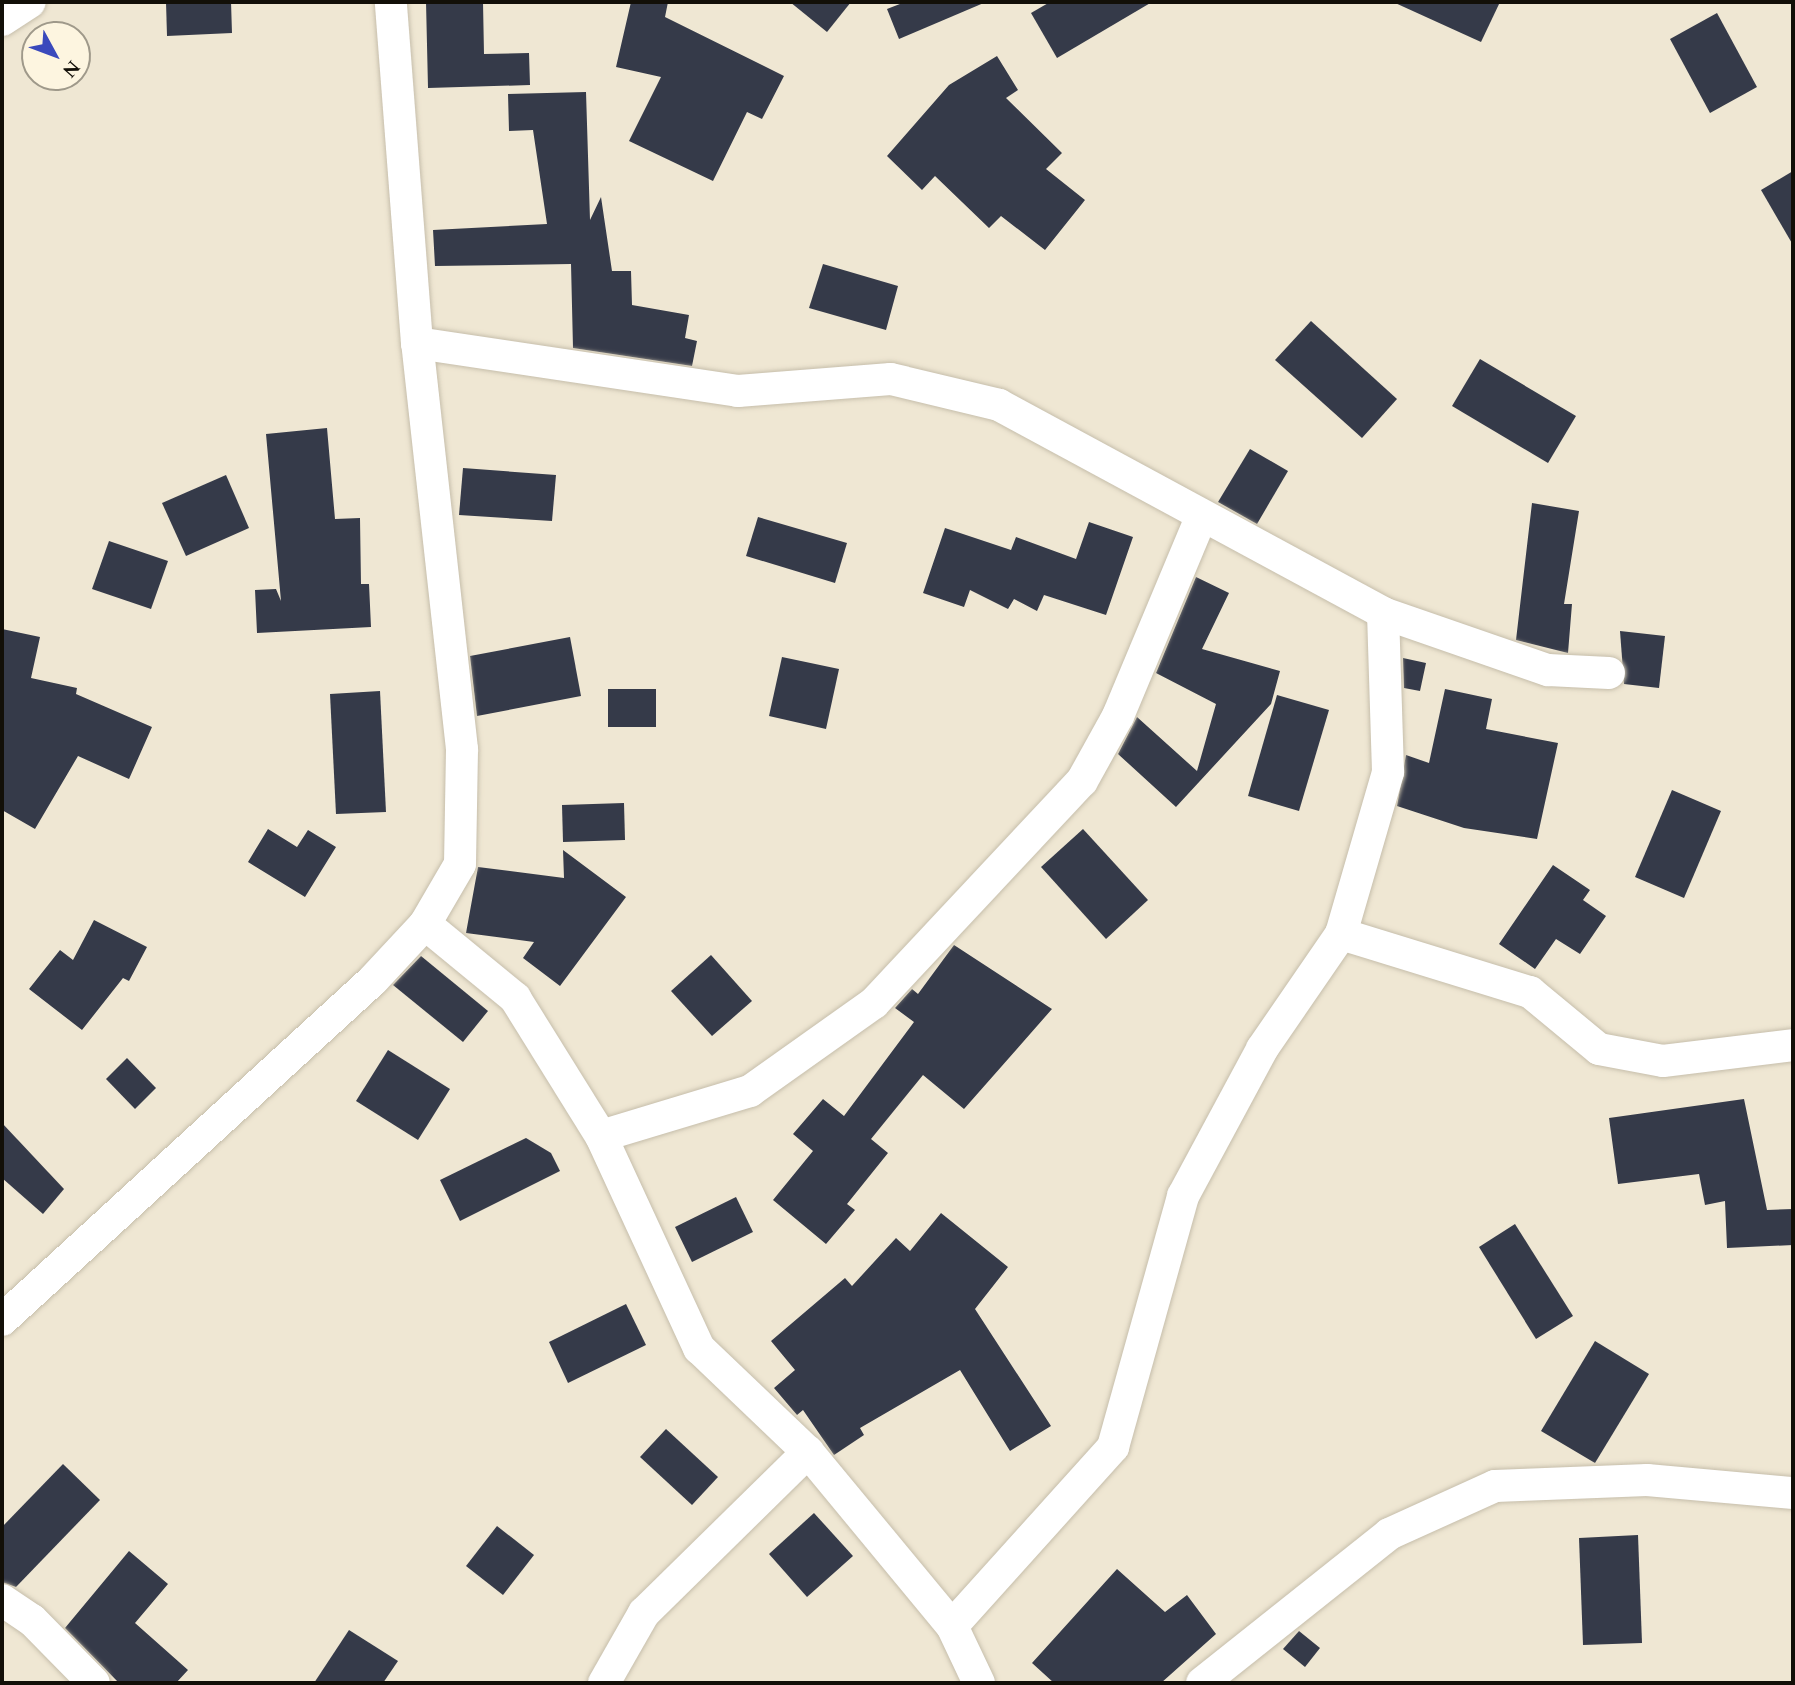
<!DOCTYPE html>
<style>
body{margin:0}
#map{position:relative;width:1795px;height:1685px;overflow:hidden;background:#efe7d3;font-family:Spectral,serif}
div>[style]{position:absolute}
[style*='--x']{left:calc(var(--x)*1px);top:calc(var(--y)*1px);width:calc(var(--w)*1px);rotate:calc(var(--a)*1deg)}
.building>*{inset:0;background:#353a49}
.roads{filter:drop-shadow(0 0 2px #c6beab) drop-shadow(0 0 2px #c6beab)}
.minor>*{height:32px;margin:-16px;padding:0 16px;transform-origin:16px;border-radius:16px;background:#fff}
span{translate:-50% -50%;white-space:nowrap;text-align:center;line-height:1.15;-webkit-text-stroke:7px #fdf5e0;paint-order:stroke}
.frame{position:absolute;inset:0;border:4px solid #120f08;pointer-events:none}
.north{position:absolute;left:21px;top:21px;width:70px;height:70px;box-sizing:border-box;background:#fdf5e0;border:2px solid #9f998a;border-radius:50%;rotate:131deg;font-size:19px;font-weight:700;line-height:28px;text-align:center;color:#120f08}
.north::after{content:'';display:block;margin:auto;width:24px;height:32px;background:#3a49bc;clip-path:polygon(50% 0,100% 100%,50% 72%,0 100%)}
</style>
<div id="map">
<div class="building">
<i style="clip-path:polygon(166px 2px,231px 2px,232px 33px,167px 36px)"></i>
<i style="clip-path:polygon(426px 2px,483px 2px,484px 54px,529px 53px,530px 85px,428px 88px)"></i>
<i style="clip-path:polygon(631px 2px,668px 2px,665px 17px,784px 76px,762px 119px,747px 112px,713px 181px,629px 141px,661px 77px,616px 67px)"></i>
<i style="clip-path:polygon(790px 2px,851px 2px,827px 32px)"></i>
<i style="clip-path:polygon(905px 2px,986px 2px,899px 39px,887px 9px)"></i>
<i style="clip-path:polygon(1050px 2px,1152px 2px,1057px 58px,1031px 13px)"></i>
<i style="clip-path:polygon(1393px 2px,1500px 2px,1481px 42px)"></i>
<i style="clip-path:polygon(1717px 13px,1757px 87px,1710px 113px,1670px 39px)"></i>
<i style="clip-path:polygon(997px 56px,1018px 90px,1006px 98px,1062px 153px,1046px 169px,1085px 200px,1045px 250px,1001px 216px,989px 228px,935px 176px,922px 190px,887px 156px,949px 85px)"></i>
<i style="clip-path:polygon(586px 92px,590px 220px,601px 197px,612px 271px,631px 271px,632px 305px,689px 315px,685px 338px,697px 341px,692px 366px,573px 348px,571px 264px,435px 266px,433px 230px,547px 224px,533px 130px,509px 131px,508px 94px)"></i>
<i style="clip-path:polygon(1793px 171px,1793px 245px,1761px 190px)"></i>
<i style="clip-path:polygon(823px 264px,898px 286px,886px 330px,809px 308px)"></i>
<i style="clip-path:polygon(1311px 321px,1397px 399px,1362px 438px,1275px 360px)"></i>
<i style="clip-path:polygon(1480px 359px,1576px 416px,1548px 463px,1452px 406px)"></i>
<i style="clip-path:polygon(327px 428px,335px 519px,360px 518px,361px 584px,369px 584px,371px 627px,257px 633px,255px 590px,276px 589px,281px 601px,266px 434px)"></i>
<i style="clip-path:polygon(1250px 449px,1288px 471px,1257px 524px,1218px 502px)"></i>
<i style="clip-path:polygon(463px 468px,556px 475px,552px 521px,459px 515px)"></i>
<i style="clip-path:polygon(226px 475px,249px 528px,186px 556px,162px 503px)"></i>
<i style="clip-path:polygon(1532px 503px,1579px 511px,1564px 604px,1572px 604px,1568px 653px,1516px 640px)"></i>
<i style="clip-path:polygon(758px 517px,847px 543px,835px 583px,746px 556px)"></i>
<i style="clip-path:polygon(1089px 522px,1133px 537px,1106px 615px,1044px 595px,1037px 611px,1014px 599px,1008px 609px,970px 590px,964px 607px,923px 593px,945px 528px,1011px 550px,1016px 537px,1076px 559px)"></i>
<i style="clip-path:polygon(109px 541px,168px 561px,151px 609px,92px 589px)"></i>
<i style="clip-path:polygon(1196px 577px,1229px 593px,1202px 649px,1280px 671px,1271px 704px,1176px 807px,1118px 754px,1137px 717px,1197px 771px,1216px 704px,1156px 673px)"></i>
<i style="clip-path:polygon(2px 629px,40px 637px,31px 678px,77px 688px,76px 694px,152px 727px,129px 779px,78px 756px,35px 829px,2px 810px)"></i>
<i style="clip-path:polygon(1620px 631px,1665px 636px,1659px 688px,1624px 684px)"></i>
<i style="clip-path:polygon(570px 637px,581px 696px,477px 716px,470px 656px)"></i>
<i style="clip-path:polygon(782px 657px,839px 669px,826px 729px,769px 716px)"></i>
<i style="clip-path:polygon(1403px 658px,1426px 663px,1420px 691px,1404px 688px)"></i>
<i style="clip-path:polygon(608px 689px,656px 689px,656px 727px,608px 727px)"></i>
<i style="clip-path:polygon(1445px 689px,1492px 699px,1486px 729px,1558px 743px,1537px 839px,1464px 828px,1397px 806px,1406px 755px,1429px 763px)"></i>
<i style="clip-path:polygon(380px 691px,386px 812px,336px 814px,330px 694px)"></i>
<i style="clip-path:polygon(1277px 695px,1329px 710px,1299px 811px,1248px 796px)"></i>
<i style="clip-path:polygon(1672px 790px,1721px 811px,1684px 898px,1635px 877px)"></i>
<i style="clip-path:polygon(624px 803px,625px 840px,563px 842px,562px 805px)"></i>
<i style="clip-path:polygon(268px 829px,297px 847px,308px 830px,336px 847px,305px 897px,248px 862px)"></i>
<i style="clip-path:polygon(1083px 829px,1148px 900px,1106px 939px,1041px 867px)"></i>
<i style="clip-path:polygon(563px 850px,626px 897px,560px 986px,523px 958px,534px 942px,466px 933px,478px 867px,564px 878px)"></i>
<i style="clip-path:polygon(1553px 865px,1590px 890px,1583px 900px,1606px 916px,1580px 954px,1556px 939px,1535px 969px,1499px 944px)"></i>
<i style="clip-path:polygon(94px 920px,147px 947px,129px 981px,123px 978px,82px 1030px,29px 989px,60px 950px,73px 960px)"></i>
<i style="clip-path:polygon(954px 945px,1052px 1009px,964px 1109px,923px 1075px,871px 1139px,888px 1153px,847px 1204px,855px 1210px,826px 1244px,773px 1200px,813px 1151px,793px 1134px,823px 1099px,844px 1116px,914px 1022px,895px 1008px,912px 989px,918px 994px)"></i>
<i style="clip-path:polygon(711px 955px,752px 1001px,712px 1036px,671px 991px)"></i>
<i style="clip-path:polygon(421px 956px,488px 1011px,463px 1042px,393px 985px)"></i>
<i style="clip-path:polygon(388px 1050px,450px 1089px,418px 1140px,356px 1101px)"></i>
<i style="clip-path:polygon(127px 1058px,156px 1088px,135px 1109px,106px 1079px)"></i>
<i style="clip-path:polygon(1744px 1099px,1767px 1210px,1793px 1209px,1793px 1245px,1727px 1248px,1725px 1201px,1705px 1205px,1699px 1174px,1618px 1184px,1609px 1118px)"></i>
<i style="clip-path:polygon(2px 1123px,64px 1189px,43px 1214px,2px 1178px)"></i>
<i style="clip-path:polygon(526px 1138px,551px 1153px,560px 1171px,460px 1221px,440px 1180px)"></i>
<i style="clip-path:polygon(736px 1197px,753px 1232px,692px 1262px,675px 1227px)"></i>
<i style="clip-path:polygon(941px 1213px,1008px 1267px,975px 1309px,1051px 1426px,1010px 1451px,960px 1370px,860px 1428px,864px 1435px,834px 1455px,803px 1410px,797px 1415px,774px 1388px,795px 1370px,771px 1341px,845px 1278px,852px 1286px,896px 1238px,910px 1251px)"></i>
<i style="clip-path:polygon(1515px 1224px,1573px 1316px,1536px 1339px,1479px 1247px)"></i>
<i style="clip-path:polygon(626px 1304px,646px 1345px,568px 1383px,549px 1342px)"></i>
<i style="clip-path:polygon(1595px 1341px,1649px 1374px,1595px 1463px,1541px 1431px)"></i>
<i style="clip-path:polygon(666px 1429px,718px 1477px,692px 1505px,640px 1457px)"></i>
<i style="clip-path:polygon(63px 1464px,100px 1500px,16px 1587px,2px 1582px,2px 1527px)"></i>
<i style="clip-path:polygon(814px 1513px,853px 1556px,807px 1597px,769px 1554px)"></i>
<i style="clip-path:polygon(497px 1526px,534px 1555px,503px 1595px,466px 1566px)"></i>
<i style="clip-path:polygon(1638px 1535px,1642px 1643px,1583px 1645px,1579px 1538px)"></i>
<i style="clip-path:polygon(129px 1551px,168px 1584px,135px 1623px,188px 1670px,176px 1683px,119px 1683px,65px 1628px)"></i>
<i style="clip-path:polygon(1117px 1569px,1165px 1612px,1187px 1595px,1216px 1634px,1161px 1683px,1054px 1683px,1032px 1663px)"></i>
<i style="clip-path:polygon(349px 1630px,398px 1661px,383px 1683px,314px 1683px)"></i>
<i style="clip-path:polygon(1299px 1631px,1320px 1648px,1305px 1667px,1283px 1649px)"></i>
</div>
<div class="roads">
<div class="minor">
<i style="--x:2;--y:20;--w:33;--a:-33"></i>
<i style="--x:417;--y:343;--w:325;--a:8.5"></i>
<i style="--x:738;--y:391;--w:153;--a:-4.5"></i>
<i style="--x:891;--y:379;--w:111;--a:13.5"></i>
<i style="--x:999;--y:405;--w:437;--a:28.4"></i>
<i style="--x:1383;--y:613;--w:175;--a:19.1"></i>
<i style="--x:1548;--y:670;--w:61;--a:2.8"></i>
<i style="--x:425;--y:924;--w:117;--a:39.4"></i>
<i style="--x:515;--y:998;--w:163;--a:58.1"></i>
<i style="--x:601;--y:1136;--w:234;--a:65.2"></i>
<i style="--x:699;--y:1348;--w:151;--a:43.7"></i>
<i style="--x:808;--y:1452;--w:226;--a:50.4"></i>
<i style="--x:952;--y:1626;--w:63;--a:64.7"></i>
<i style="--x:1341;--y:934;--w:198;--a:17.1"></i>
<i style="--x:1530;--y:992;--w:89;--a:39.6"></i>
<i style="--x:1599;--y:1049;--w:65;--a:10.6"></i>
<i style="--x:1663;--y:1061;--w:131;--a:-7"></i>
<i style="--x:601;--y:1136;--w:156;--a:-16.8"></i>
<i style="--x:750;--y:1091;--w:152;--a:-35.4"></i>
<i style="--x:874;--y:1003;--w:304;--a:-46.9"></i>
<i style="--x:1082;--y:781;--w:74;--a:-61"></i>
<i style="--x:1118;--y:716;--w:215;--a:-67.3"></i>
<i style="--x:2;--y:1320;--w:503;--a:-42.5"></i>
<i style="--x:373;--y:980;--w:76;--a:-47.1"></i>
<i style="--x:425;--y:924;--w:69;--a:-59.7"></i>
<i style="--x:460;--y:864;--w:115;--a:-89"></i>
<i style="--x:462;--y:749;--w:408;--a:-96.3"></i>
<i style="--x:417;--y:343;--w:342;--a:-94.4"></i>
<i style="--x:2;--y:1600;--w:36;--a:34"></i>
<i style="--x:32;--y:1620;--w:88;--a:45.5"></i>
<i style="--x:952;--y:1626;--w:241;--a:-48"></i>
<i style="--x:1113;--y:1447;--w:261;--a:-74.4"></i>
<i style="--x:1183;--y:1196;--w:167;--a:-61.7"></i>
<i style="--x:1262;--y:1049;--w:140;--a:-55.5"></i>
<i style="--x:1341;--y:934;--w:169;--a:-73.8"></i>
<i style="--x:1388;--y:772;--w:159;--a:-91.8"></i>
<i style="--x:604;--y:1683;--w:81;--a:-60.3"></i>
<i style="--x:644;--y:1613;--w:230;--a:-44.5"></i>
<i style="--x:1202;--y:1683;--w:239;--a:-38.5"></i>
<i style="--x:1389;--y:1534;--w:116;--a:-24.4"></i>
<i style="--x:1495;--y:1486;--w:152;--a:-2.3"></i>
<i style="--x:1647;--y:1480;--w:147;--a:5.1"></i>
</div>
</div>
<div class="frame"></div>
<div class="north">N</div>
</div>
